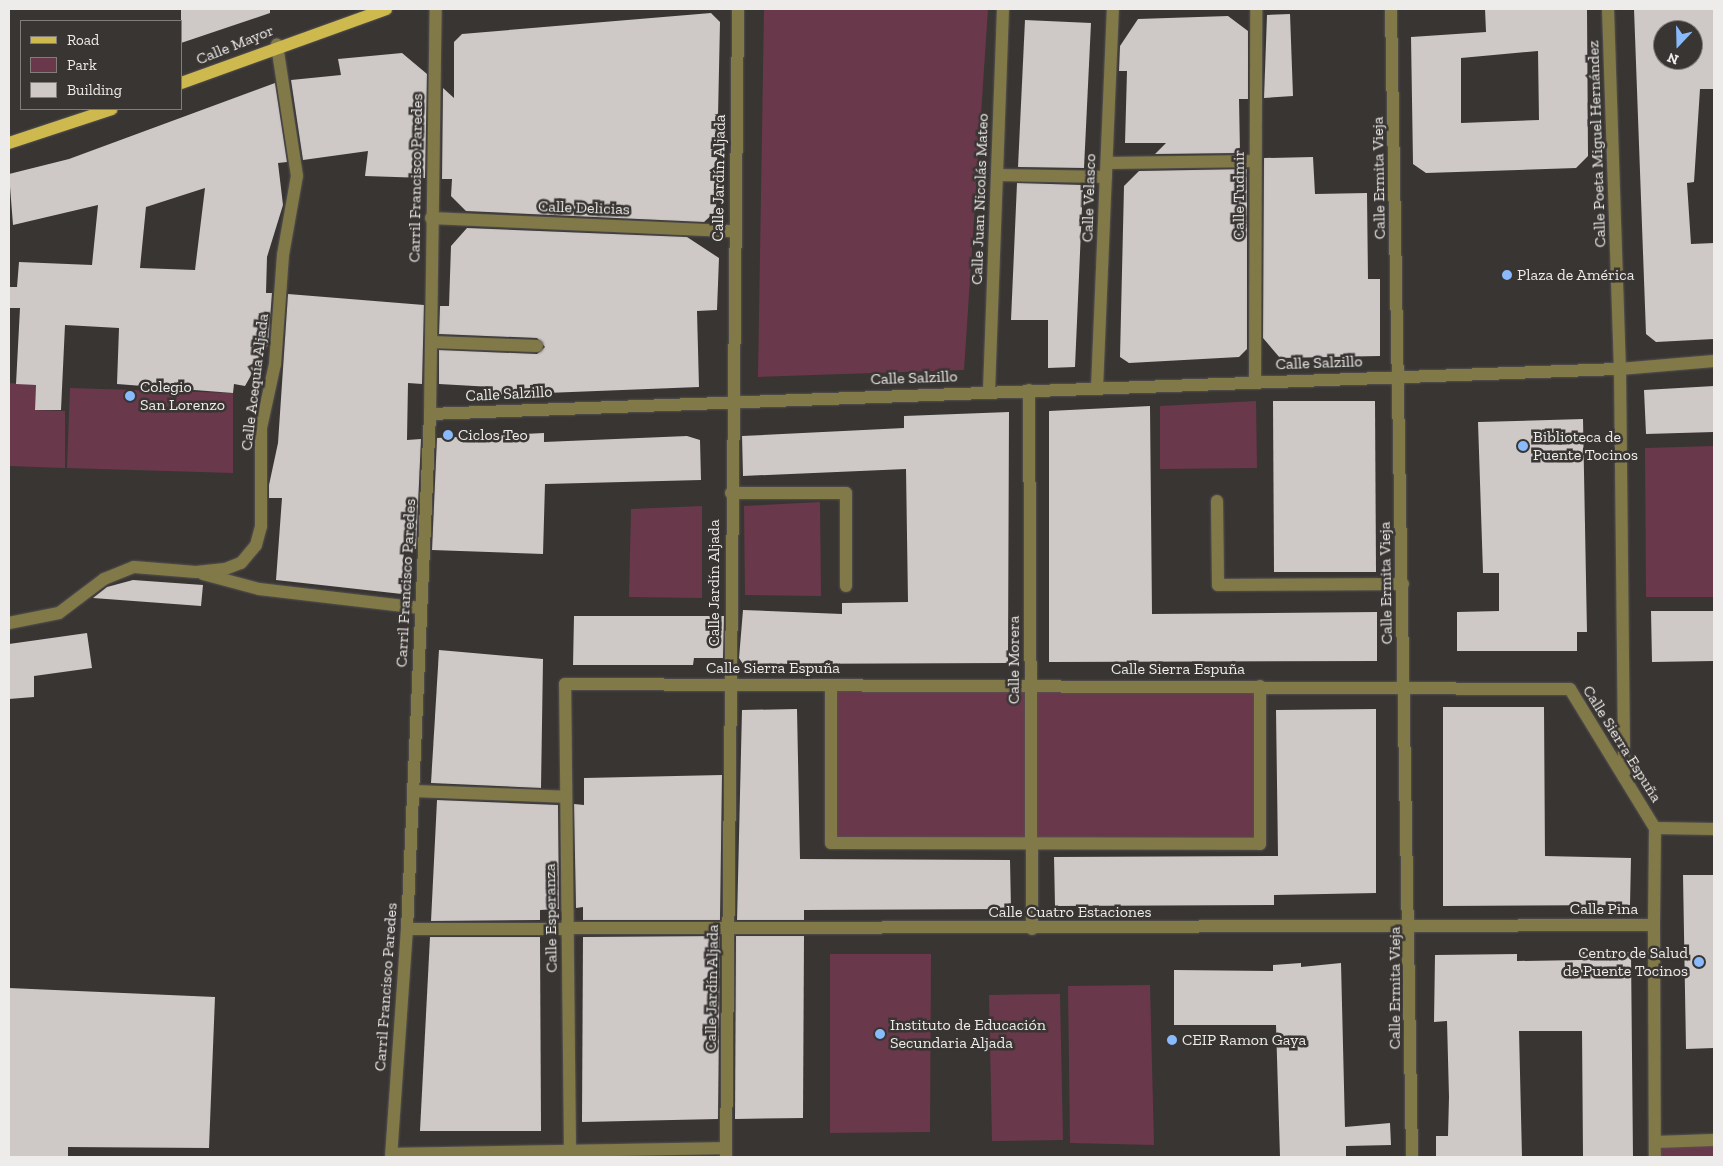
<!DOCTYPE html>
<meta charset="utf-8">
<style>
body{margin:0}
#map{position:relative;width:1723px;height:1166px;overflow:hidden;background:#383533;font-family:"Zilla Slab",serif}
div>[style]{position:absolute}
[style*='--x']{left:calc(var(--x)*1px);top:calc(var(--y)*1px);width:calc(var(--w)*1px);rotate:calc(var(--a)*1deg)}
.green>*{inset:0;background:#69384b}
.building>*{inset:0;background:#cec8c7}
.roads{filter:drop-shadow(0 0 1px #555250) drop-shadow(0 0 1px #555250)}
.minor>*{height:12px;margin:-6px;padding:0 6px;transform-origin:6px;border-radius:6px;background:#827948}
.major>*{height:12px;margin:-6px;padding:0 6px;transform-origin:6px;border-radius:6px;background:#ceb94e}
.dots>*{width:14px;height:14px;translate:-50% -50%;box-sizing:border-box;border:2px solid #383533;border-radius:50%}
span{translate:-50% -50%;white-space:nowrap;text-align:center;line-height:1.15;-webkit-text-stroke:5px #383533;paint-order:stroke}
.street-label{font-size:16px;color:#eeecea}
.poi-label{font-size:16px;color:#eeecea}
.left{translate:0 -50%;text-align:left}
.right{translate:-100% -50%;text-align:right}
.frame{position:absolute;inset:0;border:10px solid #eeecea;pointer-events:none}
.legend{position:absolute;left:20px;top:20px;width:162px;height:90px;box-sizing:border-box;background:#383533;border:1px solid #817e7c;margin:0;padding:6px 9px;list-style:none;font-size:15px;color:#eeecea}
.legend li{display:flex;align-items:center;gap:10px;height:25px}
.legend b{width:25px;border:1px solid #817e7c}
.north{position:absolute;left:1653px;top:20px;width:50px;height:50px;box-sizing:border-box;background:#383533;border:1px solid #817e7c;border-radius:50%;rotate:201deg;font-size:14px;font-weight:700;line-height:20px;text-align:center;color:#eeecea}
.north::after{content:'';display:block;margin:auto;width:18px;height:22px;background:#88bafc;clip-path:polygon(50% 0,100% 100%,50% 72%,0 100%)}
</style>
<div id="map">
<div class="green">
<i style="clip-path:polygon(764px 9px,988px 9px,964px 370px,758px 377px)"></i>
<i style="clip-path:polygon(9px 383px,36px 385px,35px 410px,65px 411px,65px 468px,9px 466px)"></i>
<i style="clip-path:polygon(70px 388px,233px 393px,233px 473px,67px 468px)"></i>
<i style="clip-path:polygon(1256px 401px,1257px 468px,1160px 469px,1160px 406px)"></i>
<i style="clip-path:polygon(1714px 446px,1714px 597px,1646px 597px,1645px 448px)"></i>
<i style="clip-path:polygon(820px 502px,821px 596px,745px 595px,744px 506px)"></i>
<i style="clip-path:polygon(702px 506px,702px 598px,629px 597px,631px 509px)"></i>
<i style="clip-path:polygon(831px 685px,1260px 686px,1260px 844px,831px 843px)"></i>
<i style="clip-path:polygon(830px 954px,931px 954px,930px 1132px,830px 1133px)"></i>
<i style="clip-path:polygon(1150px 985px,1154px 1145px,1070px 1143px,1068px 986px)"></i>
<i style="clip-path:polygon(1060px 994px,1063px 1140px,992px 1141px,989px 995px)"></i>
<i style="clip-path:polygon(1714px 1140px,1714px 1157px,1655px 1157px,1655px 1142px)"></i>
</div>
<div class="building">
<i style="clip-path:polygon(181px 9px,270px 9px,270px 13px,181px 43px)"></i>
<i style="clip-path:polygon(evenodd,1485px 9px,1587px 9px,1588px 156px,1576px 168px,1426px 173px,1413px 164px,1411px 37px,1486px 32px,1485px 9px,1538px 51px,1539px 120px,1461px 123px,1461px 58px,1538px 51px)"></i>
<i style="clip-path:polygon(evenodd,1634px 9px,1714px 9px,1714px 89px,1700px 89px,1694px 182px,1687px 183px,1691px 244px,1714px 243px,1714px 339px,1656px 342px,1646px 334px,1634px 9px,1663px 30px,1693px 30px,1693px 60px,1663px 60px,1663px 30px)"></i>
<i style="clip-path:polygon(711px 13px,720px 22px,716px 211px,704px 222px,466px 211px,451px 196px,452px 179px,442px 179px,443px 88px,454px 98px,454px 42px,462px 34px)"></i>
<i style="clip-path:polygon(1290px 14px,1293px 96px,1264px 98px,1267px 15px)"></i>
<i style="clip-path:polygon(1228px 16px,1248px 31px,1248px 99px,1239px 99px,1240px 153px,1155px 154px,1166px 143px,1125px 143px,1127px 71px,1119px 71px,1120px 46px,1138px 19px)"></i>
<i style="clip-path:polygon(1025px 20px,1091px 23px,1084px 168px,1018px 167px)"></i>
<i style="clip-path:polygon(402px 53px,427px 74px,425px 178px,365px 176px,368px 151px,303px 160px,291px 80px,341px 75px,338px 59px)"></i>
<i style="clip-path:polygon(evenodd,275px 83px,287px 162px,278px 163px,283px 205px,267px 257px,266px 293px,272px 293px,268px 345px,245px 386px,234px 384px,233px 393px,117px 384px,119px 328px,65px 325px,61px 410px,35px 410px,36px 385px,16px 384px,20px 308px,9px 308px,9px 287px,17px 287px,19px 262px,92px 265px,98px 205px,13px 225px,9px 174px,69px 159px,275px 83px,205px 188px,195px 270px,140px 268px,146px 207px,205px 188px)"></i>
<i style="clip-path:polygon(1313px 157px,1315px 194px,1367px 193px,1368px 279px,1380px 279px,1380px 356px,1280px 358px,1263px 338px,1264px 158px)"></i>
<i style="clip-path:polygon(1247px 169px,1247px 349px,1239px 357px,1129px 363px,1120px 357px,1124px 186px,1139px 171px)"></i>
<i style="clip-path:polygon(1017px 183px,1083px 185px,1075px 367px,1048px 368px,1048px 320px,1011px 320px)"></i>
<i style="clip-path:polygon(467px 228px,687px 237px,719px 258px,717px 310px,697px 311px,699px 387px,492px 395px,492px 387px,439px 384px,439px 350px,537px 354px,545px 347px,537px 338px,439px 334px,440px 306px,449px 306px,451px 246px)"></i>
<i style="clip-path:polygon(288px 294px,424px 305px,422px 384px,408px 383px,407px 440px,421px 439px,416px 549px,404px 548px,402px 594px,276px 580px,282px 498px,269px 498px,269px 485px,278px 443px)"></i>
<i style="clip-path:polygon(1714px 386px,1714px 432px,1646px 434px,1644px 390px)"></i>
<i style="clip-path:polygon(1273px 401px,1375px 401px,1376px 572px,1274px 572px)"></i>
<i style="clip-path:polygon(1150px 406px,1152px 614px,1377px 612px,1377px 661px,1049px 662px,1049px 411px)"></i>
<i style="clip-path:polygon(1009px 412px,1008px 663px,743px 664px,739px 658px,743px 610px,842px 614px,842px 603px,908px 602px,906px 469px,743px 476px,742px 436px,904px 428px,904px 416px)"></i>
<i style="clip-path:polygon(1583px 419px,1587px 632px,1577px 632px,1577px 651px,1457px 651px,1457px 612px,1499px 611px,1499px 573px,1483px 573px,1478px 422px)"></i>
<i style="clip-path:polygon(544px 433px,544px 442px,687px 436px,700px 440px,701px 480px,545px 484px,543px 554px,432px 550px,437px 438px)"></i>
<i style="clip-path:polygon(133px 580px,203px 585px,201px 606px,93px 598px,107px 587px)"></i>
<i style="clip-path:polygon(1651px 611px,1714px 611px,1714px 661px,1652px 662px)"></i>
<i style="clip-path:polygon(574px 616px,724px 616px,723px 658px,694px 658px,693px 665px,573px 665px)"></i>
<i style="clip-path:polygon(87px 633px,92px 668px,34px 676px,34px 697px,9px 699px,9px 644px)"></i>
<i style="clip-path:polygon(439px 650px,543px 659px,541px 788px,431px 783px)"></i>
<i style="clip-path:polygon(1443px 707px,1544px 707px,1545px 856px,1631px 858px,1630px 905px,1443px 906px)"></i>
<i style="clip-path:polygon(797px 709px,800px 859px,1010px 860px,1011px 909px,804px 910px,804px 920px,737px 920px,742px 710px)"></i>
<i style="clip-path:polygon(1376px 709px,1376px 893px,1274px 895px,1274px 905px,1055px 906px,1054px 857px,1278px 856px,1276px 710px)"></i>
<i style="clip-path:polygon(722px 775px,720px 920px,583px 920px,583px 907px,576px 908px,574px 804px,584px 805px,584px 778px)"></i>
<i style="clip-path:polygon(437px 800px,558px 805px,559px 909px,540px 910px,540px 920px,431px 921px)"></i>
<i style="clip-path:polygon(1683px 875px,1714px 875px,1714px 1048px,1686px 1049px)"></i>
<i style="clip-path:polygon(720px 936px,718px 1119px,582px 1122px,583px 937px)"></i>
<i style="clip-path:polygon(736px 936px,804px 936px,803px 1118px,735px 1119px)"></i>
<i style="clip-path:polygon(430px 937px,540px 937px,541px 1131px,420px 1131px)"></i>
<i style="clip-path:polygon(1582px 952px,1631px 952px,1633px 1157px,1583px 1157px,1582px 1031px,1519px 1031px,1522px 1157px,1436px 1157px,1436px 1136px,1448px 1136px,1449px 1097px,1447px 1021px,1434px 1022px,1435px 955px,1517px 954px,1517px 961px,1581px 960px)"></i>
<i style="clip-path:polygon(1301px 963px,1301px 967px,1341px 963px,1345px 1127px,1390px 1123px,1391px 1145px,1346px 1146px,1346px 1157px,1280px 1157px,1276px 1025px,1174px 1025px,1174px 970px,1273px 971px,1273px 965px)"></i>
<i style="clip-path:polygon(9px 988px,215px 997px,209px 1148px,68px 1147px,68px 1157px,9px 1157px)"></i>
</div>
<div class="roads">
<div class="minor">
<i style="--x:1391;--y:9;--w:1148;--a:88.95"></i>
<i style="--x:1608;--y:9;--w:360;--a:88.1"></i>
<i style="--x:1620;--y:369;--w:409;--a:89.4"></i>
<i style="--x:1107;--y:163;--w:148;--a:-0.8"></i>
<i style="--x:997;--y:175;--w:109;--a:1.1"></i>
<i style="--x:431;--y:218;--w:303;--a:2.5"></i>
<i style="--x:431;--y:342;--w:106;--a:2.2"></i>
<i style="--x:1255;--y:382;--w:373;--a:-89.8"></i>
<i style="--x:1097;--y:388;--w:379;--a:-87.6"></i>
<i style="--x:1029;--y:390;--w:539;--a:89.68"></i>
<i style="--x:989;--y:391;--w:382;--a:-87.9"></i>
<i style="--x:430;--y:414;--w:1191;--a:-2.17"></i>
<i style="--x:1620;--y:369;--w:94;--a:-4.9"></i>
<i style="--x:731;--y:493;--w:115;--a:0"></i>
<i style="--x:846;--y:493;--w:93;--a:90"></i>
<i style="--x:1217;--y:501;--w:84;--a:89.3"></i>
<i style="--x:1218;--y:585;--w:185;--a:-0.3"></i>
<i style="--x:203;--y:574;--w:58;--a:15"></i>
<i style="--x:259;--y:589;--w:163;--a:6.7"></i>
<i style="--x:9;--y:623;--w:51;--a:-11.3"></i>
<i style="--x:59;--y:613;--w:56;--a:-37.1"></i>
<i style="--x:104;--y:579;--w:32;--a:-22"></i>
<i style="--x:134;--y:567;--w:62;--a:4.6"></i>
<i style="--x:196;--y:572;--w:29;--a:-6"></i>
<i style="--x:225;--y:569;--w:17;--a:-21"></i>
<i style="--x:241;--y:563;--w:23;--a:-50"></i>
<i style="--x:256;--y:545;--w:20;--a:-75"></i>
<i style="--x:261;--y:526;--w:98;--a:-90"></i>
<i style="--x:261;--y:428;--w:66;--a:-77.7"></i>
<i style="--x:275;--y:364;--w:109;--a:-85.8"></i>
<i style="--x:283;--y:255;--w:80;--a:-80"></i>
<i style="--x:297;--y:176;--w:133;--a:-98.7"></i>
<i style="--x:831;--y:685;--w:158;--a:90"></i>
<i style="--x:831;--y:843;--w:429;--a:0.1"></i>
<i style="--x:1260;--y:844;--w:158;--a:-90"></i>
<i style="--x:413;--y:791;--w:153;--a:2.2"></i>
<i style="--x:1654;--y:925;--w:97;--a:-89.4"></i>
<i style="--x:407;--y:929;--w:1247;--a:-0.18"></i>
<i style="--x:1654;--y:925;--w:232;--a:89.8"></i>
<i style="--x:1655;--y:1142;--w:59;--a:-1.9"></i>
<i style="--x:570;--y:1151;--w:467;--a:-90.6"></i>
<i style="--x:565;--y:684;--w:1005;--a:0.29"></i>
<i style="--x:1570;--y:689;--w:163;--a:58.6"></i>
<i style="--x:1655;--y:828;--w:59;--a:1"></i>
<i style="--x:392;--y:1154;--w:334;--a:-1"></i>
<i style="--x:391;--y:1157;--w:229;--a:-86"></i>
<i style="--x:407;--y:929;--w:516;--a:-87.44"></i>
<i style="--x:430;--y:414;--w:405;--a:-89.2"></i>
<i style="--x:726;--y:1157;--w:1148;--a:-89.4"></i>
</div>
<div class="major">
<i style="--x:181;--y:83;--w:218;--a:-19.8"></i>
<i style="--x:9;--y:143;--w:108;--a:-18.3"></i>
</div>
</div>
<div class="dots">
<i style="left:1507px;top:275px;background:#88bafc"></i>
<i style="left:130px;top:396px;background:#88bafc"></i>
<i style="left:448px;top:435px;background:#88bafc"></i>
<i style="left:1523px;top:446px;background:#88bafc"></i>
<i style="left:1699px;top:962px;background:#88bafc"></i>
<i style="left:880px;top:1034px;background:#88bafc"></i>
<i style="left:1172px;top:1040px;background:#88bafc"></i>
</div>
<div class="street-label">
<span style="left:235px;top:45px;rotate:-22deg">Calle Mayor</span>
<span style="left:1597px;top:144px;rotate:-92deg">Calle Poeta Miguel Hernández</span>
<span style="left:416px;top:178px;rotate:-89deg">Carril Francisco Paredes</span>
<span style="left:719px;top:178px;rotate:-89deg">Calle Jardín Aljada</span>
<span style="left:1379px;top:178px;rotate:-91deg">Calle Ermita Vieja</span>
<span style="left:1239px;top:195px;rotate:-90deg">Calle Tudmir</span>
<span style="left:1089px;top:198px;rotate:-88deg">Calle Velasco</span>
<span style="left:980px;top:199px;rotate:-88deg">Calle Juan Nicolás Mateo</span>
<span style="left:584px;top:208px;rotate:2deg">Calle Delicias</span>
<span style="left:1319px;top:363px;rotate:-2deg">Calle Salzillo</span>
<span style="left:914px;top:378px;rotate:-2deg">Calle Salzillo</span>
<span style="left:255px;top:382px;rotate:-83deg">Calle Acequía Aljada</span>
<span style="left:509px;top:394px;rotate:-3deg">Calle Salzillo</span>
<span style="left:406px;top:583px;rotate:-87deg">Carril Francisco Paredes</span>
<span style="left:714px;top:583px;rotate:-90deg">Calle Jardín Aljada</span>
<span style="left:1386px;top:583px;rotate:-91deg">Calle Ermita Vieja</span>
<span style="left:1014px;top:660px;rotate:-90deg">Calle Morera</span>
<span style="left:773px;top:668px">Calle Sierra Espuña</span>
<span style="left:1178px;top:669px">Calle Sierra Espuña</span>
<span style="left:1622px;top:744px;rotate:58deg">Calle Sierra Espuña</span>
<span style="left:1604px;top:909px">Calle Pina</span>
<span style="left:1070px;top:912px">Calle Cuatro Estaciones</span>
<span style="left:551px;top:918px;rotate:-91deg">Calle Esperanza</span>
<span style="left:386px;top:987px;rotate:-86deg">Carril Francisco Paredes</span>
<span style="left:712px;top:988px;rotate:-89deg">Calle Jardín Aljada</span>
<span style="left:1395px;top:988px;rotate:-90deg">Calle Ermita Vieja</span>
</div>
<div class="poi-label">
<span class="left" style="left:1517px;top:275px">Plaza de América</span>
<span class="left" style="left:140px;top:396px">Colegio<br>San Lorenzo</span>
<span class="left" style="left:458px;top:435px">Ciclos Teo</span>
<span class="left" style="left:1533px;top:446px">Biblioteca de<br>Puente Tocinos</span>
<span class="right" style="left:1688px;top:962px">Centro de Salud<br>de Puente Tocinos</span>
<span class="left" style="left:890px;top:1034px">Instituto de Educación<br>Secundaria Aljada</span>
<span class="left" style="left:1182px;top:1040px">CEIP Ramon Gaya</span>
</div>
<div class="frame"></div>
<ul class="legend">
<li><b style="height:6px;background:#ceb94e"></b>Road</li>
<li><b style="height:14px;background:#69384b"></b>Park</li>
<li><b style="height:14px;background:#cec8c7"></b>Building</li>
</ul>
<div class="north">N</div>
</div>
